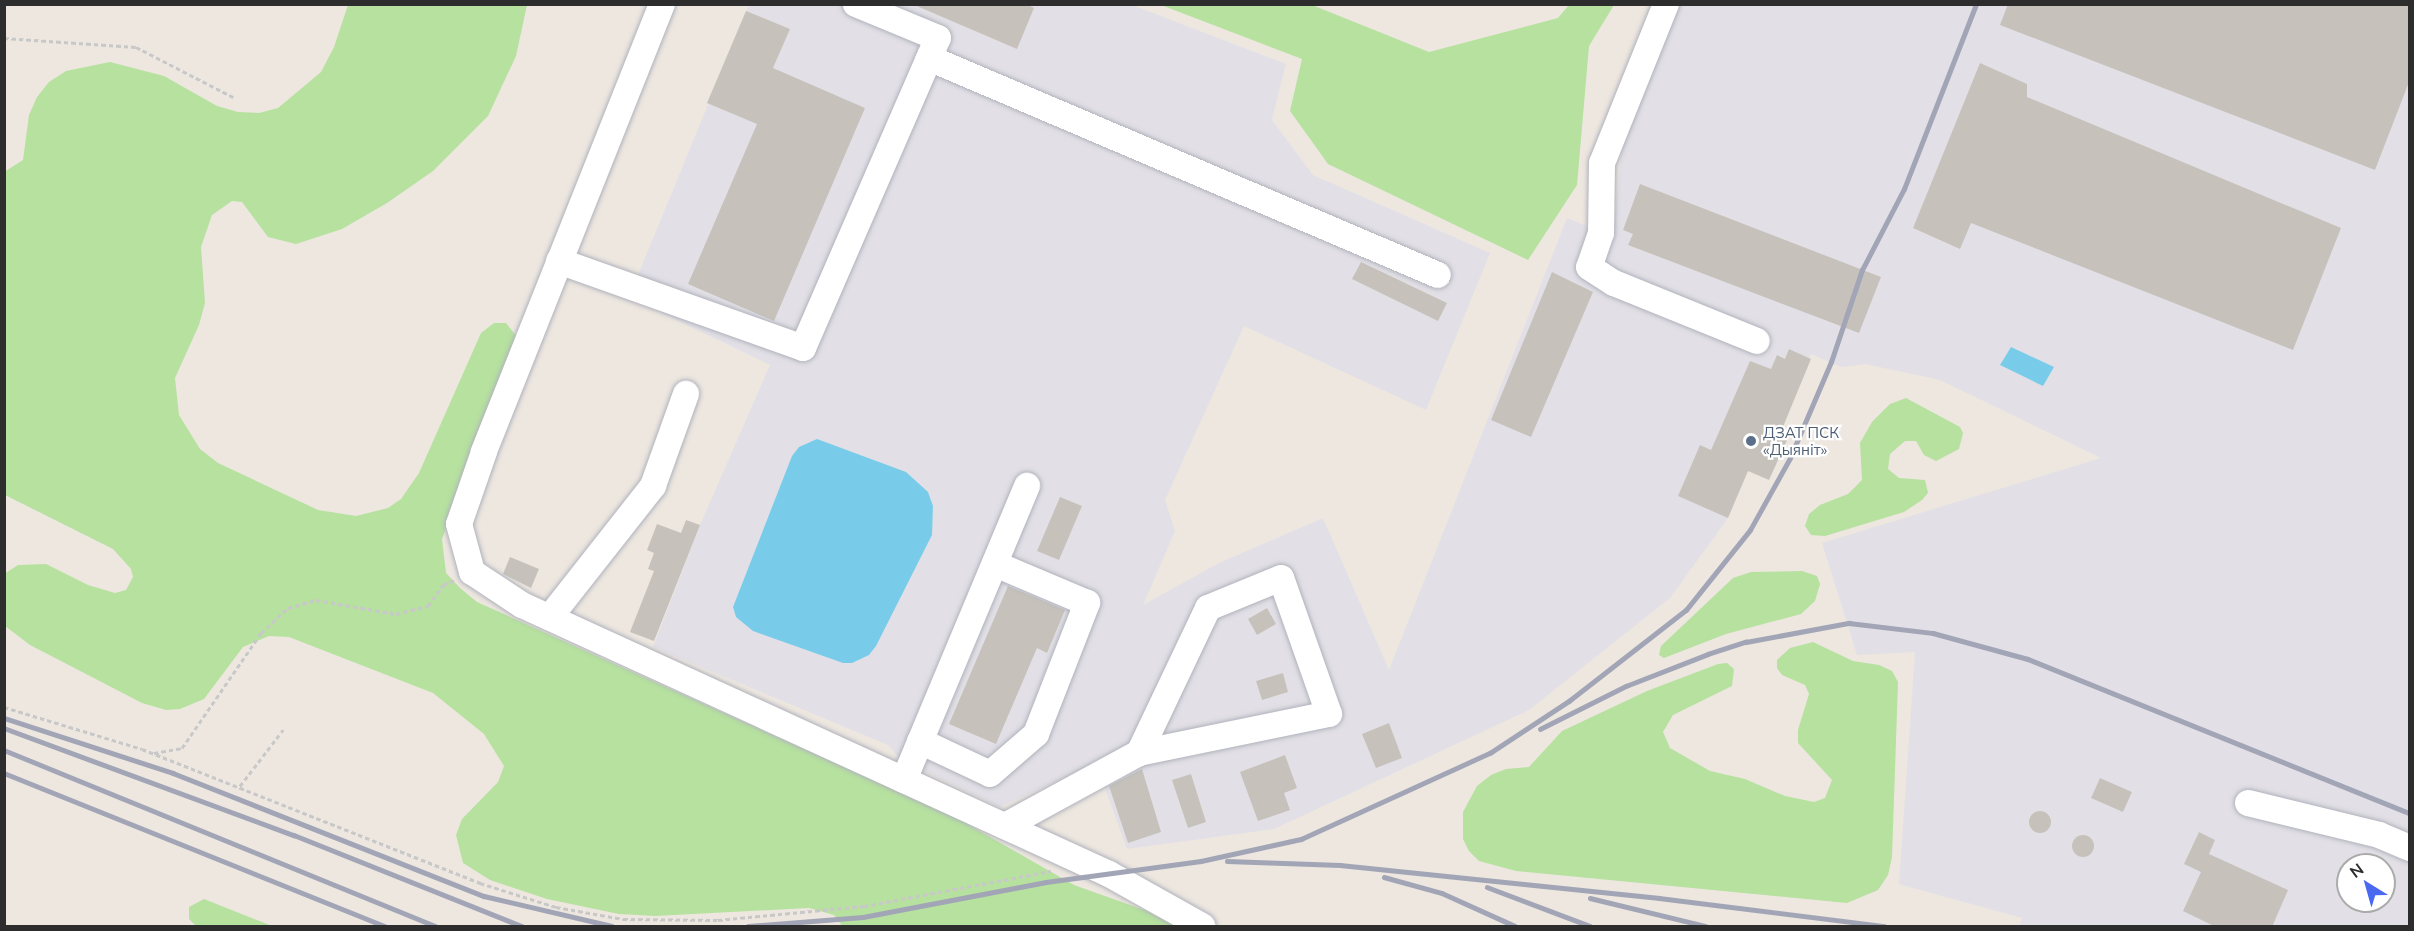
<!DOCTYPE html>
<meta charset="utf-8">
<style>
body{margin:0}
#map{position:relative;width:2414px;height:931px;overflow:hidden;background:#ede7e0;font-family:Mulish,sans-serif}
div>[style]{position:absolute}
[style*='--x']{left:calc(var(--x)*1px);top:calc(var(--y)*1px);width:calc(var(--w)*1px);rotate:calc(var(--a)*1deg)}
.industrial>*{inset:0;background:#e2e0e6}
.green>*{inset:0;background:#b6e19f}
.water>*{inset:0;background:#79cce9}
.building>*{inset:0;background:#c6c2bb}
.round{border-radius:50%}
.path>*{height:3px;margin-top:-1.5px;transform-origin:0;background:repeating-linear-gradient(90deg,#c8c8c8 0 4.5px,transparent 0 7.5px)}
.roads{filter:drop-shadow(0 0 2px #b0b2bc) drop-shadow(0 0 2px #b0b2bc)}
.minor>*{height:26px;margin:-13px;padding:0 13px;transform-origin:13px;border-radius:13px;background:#fff}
.rail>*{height:4.5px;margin:-2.25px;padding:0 2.25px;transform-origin:2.25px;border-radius:2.25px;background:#a2a5b6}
.dots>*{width:16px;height:16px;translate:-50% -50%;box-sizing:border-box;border:3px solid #fff;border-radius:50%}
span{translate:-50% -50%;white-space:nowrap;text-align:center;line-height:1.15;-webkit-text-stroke:4.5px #fff;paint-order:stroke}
.service-label{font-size:15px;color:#4e5e75}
.left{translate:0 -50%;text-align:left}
.frame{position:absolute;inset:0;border:6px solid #2d2d2d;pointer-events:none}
.north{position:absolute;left:2336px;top:853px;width:60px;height:60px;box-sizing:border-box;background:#fff;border:2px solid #ababab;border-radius:50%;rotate:323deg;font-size:16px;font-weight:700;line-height:24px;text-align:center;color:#2d2d2d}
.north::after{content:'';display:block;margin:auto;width:21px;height:27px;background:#4969f1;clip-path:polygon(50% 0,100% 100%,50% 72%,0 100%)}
</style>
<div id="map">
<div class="industrial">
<i style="clip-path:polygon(evenodd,749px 5px,1132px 5px,1286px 64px,1272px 120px,1313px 175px,1490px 253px,1426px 410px,1244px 326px,1165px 500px,1175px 531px,1143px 605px,1219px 563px,1323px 518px,1389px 670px,1567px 218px,1613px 237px,1622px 145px,1678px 5px,2409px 5px,2410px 836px,2375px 847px,2409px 861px,2409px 926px,2019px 926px,2022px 918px,1899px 884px,1915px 652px,1857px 655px,1822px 543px,2101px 458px,1940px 380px,1865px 364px,1841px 367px,1811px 354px,1780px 434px,1747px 470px,1728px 518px,1670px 598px,1529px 710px,1274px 829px,1127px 849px,1096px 763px,1000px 807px,901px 760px,888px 745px,653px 647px,700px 525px,770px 365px,629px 297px,749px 5px,2348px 865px,2384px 865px,2384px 901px,2348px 901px,2348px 865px)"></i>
</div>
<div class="green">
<i style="clip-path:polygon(348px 5px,527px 5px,516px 56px,488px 116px,433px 171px,387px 203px,342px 229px,296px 244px,268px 237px,242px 202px,232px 201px,212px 215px,201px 247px,205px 303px,199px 325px,175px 378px,179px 415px,200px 449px,218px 463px,318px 510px,356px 516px,388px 508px,401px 499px,419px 473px,481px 333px,494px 323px,506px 323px,517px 337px,442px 539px,446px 573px,460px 588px,477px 602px,955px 817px,1074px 885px,1147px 911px,1176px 926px,842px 926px,834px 915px,809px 908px,655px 916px,619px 914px,547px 899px,490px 880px,463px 863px,456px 835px,462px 819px,498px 782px,504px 766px,484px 734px,433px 693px,289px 637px,269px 636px,243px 647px,204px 699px,180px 709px,166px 710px,142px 703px,30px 645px,5px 626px,4px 574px,18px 565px,46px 564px,88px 585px,115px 593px,126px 590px,133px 577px,131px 569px,113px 549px,5px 495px,4px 172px,23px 160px,29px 115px,37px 97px,49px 82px,66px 71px,110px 62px,164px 76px,217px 106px,238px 112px,259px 113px,278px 108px,321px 72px,334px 47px)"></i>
<i style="clip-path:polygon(1161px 5px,1312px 5px,1429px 52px,1558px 18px,1569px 5px,1614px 5px,1589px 46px,1577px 185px,1528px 260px,1328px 164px,1290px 111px,1302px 59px)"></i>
<i style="clip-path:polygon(1906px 398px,1960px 427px,1963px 433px,1959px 449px,1936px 461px,1924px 455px,1916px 441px,1905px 441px,1890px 454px,1888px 469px,1899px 478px,1925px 480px,1928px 493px,1922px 500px,1904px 512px,1825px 536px,1811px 535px,1805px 526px,1809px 514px,1820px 505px,1848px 494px,1862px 480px,1860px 443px,1872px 422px,1890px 404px)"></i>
<i style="clip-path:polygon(1802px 571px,1817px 576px,1820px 584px,1815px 601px,1801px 614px,1726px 634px,1664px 658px,1659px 655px,1661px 646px,1733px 578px,1751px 572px)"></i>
<i style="clip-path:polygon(1813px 642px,1853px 661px,1879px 665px,1892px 671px,1898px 682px,1892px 857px,1888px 875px,1878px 890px,1847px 903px,1516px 871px,1479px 861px,1469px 851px,1463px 839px,1463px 812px,1477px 786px,1491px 775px,1506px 769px,1529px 767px,1562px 731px,1647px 691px,1718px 664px,1727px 663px,1734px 669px,1732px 686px,1673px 715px,1663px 732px,1670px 748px,1710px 771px,1745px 779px,1785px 796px,1814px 802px,1825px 798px,1832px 780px,1798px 743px,1798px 730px,1809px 694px,1805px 685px,1782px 675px,1777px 668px,1777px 660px,1790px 648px)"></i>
<i style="clip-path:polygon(204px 899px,272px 926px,196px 926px,189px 919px,189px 907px)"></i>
</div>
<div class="water">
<i style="clip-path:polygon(2011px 347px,2054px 367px,2043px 386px,2000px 365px)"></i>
<i style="clip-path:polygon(817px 439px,906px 472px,928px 492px,933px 506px,932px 535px,876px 646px,869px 655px,852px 663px,843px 663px,753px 631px,736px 617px,733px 607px,792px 456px,799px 447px)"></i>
</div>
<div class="building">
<i style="clip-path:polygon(912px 4px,1026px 4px,1034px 8px,1017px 49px)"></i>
<i style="clip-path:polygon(2008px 4px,2409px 4px,2409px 82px,2375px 170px,2000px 25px)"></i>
<i style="clip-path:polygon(746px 11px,790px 29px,773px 68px,865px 108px,774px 321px,688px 284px,757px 124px,707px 103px)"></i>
<i style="clip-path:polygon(1980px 63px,2027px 84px,2027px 97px,2341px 228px,2293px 350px,1971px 223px,1960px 249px,1913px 228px)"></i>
<i style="clip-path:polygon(1640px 184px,1881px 277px,1859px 333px,1628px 245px,1633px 234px,1623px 230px)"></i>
<i style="clip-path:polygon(1361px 262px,1447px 303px,1438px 321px,1352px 279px)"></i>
<i style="clip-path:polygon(1552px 272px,1593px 292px,1531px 437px,1491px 420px)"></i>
<i style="clip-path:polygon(1789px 349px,1811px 359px,1780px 434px,1788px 438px,1769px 480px,1748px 471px,1728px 518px,1678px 496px,1700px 445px,1711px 450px,1750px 361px,1771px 369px,1777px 355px,1785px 359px)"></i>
<i style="clip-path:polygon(1060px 497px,1082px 506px,1059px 560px,1037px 551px)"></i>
<i style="clip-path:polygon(686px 520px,700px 525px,654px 641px,630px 632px,654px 571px,648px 569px,654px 553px,647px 550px,657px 524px,681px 533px)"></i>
<i style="clip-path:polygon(510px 557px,539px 569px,531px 588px,503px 574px)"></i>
<i style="clip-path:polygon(1008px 586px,1065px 610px,1047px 653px,1037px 648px,996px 744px,949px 724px)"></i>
<i style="clip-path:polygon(1267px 608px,1276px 624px,1257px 635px,1248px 619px)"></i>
<i style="clip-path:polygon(1283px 673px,1288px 692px,1262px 700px,1256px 681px)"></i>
<i style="clip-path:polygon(1389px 723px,1402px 758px,1376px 768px,1362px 734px)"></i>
<i style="clip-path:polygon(1285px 755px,1297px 788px,1284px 793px,1290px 810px,1258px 821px,1240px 772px)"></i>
<i style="clip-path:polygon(1142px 769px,1161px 832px,1128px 843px,1109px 786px)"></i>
<i style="clip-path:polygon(1191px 774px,1206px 822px,1188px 828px,1172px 780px)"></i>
<i style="clip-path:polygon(2100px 778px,2132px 792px,2123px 812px,2091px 798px)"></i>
<i class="round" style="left:2029px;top:811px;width:22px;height:22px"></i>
<i style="clip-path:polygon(2199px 832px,2215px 840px,2209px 854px,2288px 890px,2272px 927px,2216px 927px,2183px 911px,2201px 872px,2184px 864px)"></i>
<i class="round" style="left:2072px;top:835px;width:22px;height:22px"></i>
</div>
<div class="path">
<i style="--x:4;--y:38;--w:132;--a:3.9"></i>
<i style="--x:136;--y:47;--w:111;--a:27.3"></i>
<i style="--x:4;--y:707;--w:144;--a:16.9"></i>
<i style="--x:142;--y:749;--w:364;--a:21.6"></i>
<i style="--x:480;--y:883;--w:80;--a:17.5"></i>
<i style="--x:556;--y:907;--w:68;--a:10.2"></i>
<i style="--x:623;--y:919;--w:95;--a:0.6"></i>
<i style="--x:718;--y:920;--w:147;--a:-5.5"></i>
<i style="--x:864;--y:906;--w:190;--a:-10.6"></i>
<i style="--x:154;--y:753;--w:28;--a:-10"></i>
<i style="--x:182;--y:748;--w:140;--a:-55.5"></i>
<i style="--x:261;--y:633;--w:37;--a:-43"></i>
<i style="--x:288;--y:608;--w:29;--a:-16"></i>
<i style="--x:316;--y:600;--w:81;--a:9.9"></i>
<i style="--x:396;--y:614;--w:33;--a:-14"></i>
<i style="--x:428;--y:606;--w:26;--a:-54"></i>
<i style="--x:443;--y:585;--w:13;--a:-23"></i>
<i style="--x:240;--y:786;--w:71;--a:-52.5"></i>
</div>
<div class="roads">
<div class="minor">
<i style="--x:662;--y:4;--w:482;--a:111.7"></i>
<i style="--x:484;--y:452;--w:76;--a:109.1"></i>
<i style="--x:459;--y:524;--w:50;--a:74.8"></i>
<i style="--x:472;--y:572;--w:60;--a:33.4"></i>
<i style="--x:522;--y:605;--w:646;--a:24.62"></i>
<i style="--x:1109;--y:874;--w:107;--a:29.2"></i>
<i style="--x:1666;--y:4;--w:171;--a:111.9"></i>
<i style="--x:1602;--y:163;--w:70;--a:90.8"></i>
<i style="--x:1601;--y:233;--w:36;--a:109"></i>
<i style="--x:1589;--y:267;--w:30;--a:33"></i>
<i style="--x:1614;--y:283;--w:154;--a:22.1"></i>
<i style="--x:929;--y:58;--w:553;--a:23.09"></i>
<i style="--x:559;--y:261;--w:259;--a:19.6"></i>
<i style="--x:803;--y:348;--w:338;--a:-66.5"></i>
<i style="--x:938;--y:38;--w:89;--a:-157.5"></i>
<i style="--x:550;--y:617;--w:167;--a:-51.8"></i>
<i style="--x:653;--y:486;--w:98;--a:-70.3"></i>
<i style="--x:920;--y:741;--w:77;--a:25.2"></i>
<i style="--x:990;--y:774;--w:61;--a:-41"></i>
<i style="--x:1036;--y:734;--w:141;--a:-68.7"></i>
<i style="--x:1087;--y:603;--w:100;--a:-157"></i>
<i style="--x:904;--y:780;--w:319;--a:-67.3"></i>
<i style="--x:2248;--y:803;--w:135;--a:13.7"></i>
<i style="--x:2379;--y:835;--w:34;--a:23"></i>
<i style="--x:1005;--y:826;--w:153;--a:-28.6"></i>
<i style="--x:1139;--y:753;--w:194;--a:-11.6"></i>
<i style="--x:1329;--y:714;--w:144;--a:-109.4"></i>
<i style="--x:1281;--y:578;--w:79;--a:157.7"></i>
<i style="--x:1208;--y:608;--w:161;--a:115.4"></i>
</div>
</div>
<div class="rail">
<i style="--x:4;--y:718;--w:178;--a:18"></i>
<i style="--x:173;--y:773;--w:334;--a:21.6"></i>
<i style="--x:484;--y:896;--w:131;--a:13.2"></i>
<i style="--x:4;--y:728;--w:309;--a:20.3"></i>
<i style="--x:294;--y:835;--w:245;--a:21.8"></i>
<i style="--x:1540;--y:729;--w:96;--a:-26.6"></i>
<i style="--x:1626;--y:686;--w:88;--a:-21.3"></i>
<i style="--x:1708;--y:654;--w:40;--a:-18"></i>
<i style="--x:1746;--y:642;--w:105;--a:-10.5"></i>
<i style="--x:1849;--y:623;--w:85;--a:6.8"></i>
<i style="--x:1933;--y:633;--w:98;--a:15.3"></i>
<i style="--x:2028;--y:659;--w:412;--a:22"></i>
<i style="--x:4;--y:750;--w:466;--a:22.2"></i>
<i style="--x:4;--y:773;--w:411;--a:21.9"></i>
<i style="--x:1227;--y:861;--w:113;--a:2"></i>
<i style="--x:1340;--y:865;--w:321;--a:5.9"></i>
<i style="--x:1659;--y:898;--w:227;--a:7.1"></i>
<i style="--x:1384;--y:877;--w:60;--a:15.4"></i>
<i style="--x:1442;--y:893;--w:80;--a:24.3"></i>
<i style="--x:1487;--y:887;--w:110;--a:20.7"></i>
<i style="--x:1590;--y:898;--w:119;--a:13.6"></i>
<i style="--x:748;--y:926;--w:115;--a:-4.5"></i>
<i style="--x:863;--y:917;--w:186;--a:-10.8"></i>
<i style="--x:1046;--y:882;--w:156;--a:-7.7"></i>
<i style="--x:1201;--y:861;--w:102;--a:-12.4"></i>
<i style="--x:1301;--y:839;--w:208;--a:-24.5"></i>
<i style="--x:1490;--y:753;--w:95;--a:-33.4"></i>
<i style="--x:1569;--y:701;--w:148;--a:-37.9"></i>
<i style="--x:1686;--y:610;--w:102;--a:-51.3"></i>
<i style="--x:1750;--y:530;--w:82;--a:-60.9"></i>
<i style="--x:1790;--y:458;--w:104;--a:-66.9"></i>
<i style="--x:1831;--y:362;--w:97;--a:-71.4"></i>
<i style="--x:1862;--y:270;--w:91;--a:-62.6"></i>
<i style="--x:1904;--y:189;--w:199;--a:-68.7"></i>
</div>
<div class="dots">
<i style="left:1751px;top:441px;background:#5c6f8a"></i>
</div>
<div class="service-label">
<span class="left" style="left:1763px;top:441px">ДЗАТ ПСК<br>«Дыяніт»</span>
</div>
<div class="frame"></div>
<div class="north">N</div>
</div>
